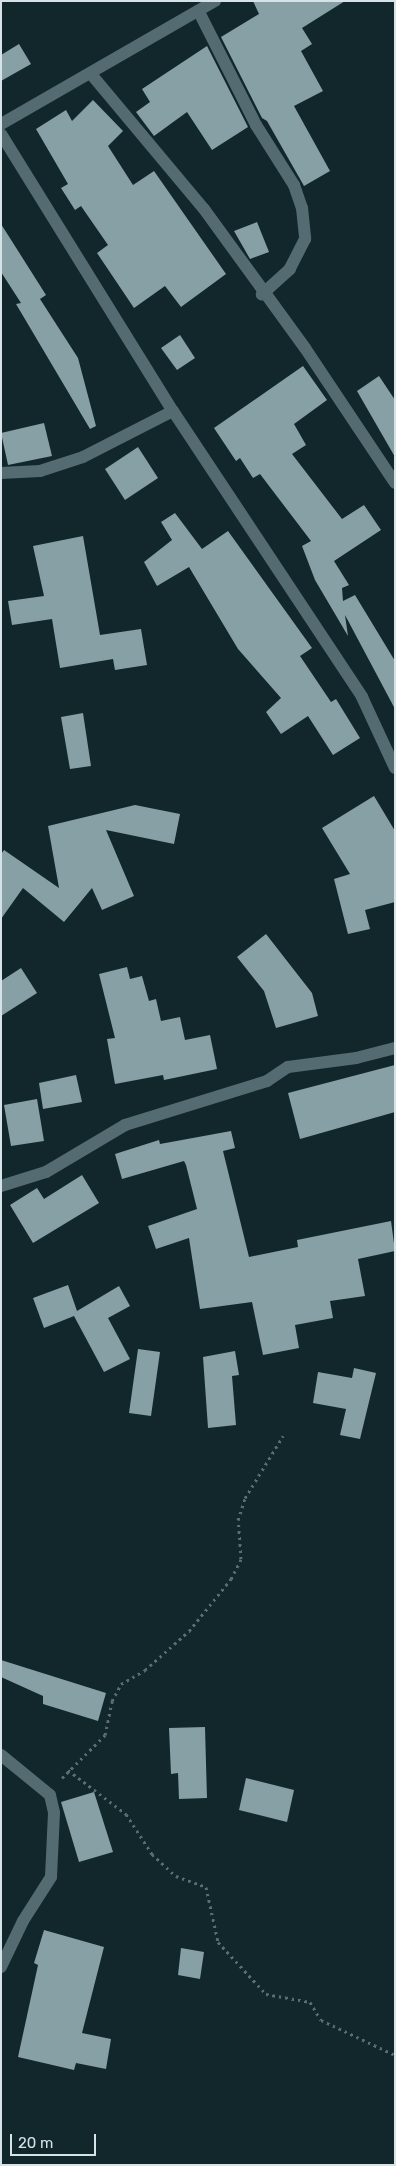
<!DOCTYPE html>
<style>
body{margin:0}
#map{position:relative;width:396px;height:2166px;overflow:hidden;background:#11272b;font-family:Rubik,sans-serif}
div>[style]{position:absolute}
[style*='--x']{left:calc(var(--x)*1px);top:calc(var(--y)*1px);width:calc(var(--w)*1px);rotate:calc(var(--a)*1deg)}
.building>*{inset:0;background:#87a0a5}
.path>*{height:3px;margin-top:-1.5px;transform-origin:0;background:repeating-linear-gradient(90deg,#5a6d71 0 2.5px,transparent 0 6.5px)}
.street>*{height:12px;margin:-6px;padding:0 6px;transform-origin:6px;border-radius:6px;background:#546c71}
span{translate:-50% -50%;white-space:nowrap;text-align:center;line-height:1.15;-webkit-text-stroke:5px #11272b;paint-order:stroke}
.frame{position:absolute;inset:0;border:2px solid #d6e3e6;pointer-events:none}
.scale{position:absolute;left:10px;top:2134px;width:86px;height:22px;box-sizing:border-box;border:2px solid #d6e3e6;border-top:0;padding-left:6px;font-size:15px;line-height:18px;white-space:nowrap;color:#d6e3e6;-webkit-text-stroke:4px #11272b;paint-order:stroke}
</style>
<div id="map">
<div class="building">
<i style="clip-path:polygon(253px 1px,345px 1px,302px 28px,312px 44px,301px 51px,323px 91px,294px 106px,330px 171px,304px 186px,267px 121px,262px 118px,221px 37px,259px 14px)"></i>
<i style="clip-path:polygon(19px 44px,31px 64px,1px 81px,1px 55px)"></i>
<i style="clip-path:polygon(207px 46px,248px 127px,212px 150px,187px 112px,154px 136px,136px 112px,150px 102px,142px 89px)"></i>
<i style="clip-path:polygon(93px 100px,123px 131px,108px 146px,133px 185px,154px 171px,226px 274px,181px 307px,165px 286px,134px 308px,97px 253px,108px 245px,81px 206px,75px 210px,61px 188px,68px 184px,36px 129px,66px 110px,72px 121px)"></i>
<i style="clip-path:polygon(257px 222px,269px 252px,250px 259px,234px 231px)"></i>
<i style="clip-path:polygon(1px 224px,46px 295px,40px 299px,78px 358px,96px 426px,90px 429px,16px 304px,21px 303px,1px 272px)"></i>
<i style="clip-path:polygon(180px 335px,195px 358px,177px 370px,161px 348px)"></i>
<i style="clip-path:polygon(303px 366px,327px 400px,294px 424px,306px 445px,292px 454px,342px 519px,364px 505px,381px 530px,334px 561px,349px 585px,342px 588px,343px 601px,355px 595px,395px 661px,395px 709px,345px 615px,348px 636px,315px 580px,302px 546px,311px 541px,260px 474px,253px 478px,240px 458px,236px 461px,214px 428px)"></i>
<i style="clip-path:polygon(379px 376px,395px 400px,395px 457px,357px 391px)"></i>
<i style="clip-path:polygon(44px 423px,52px 456px,8px 465px,1px 433px)"></i>
<i style="clip-path:polygon(138px 447px,158px 478px,125px 500px,105px 469px)"></i>
<i style="clip-path:polygon(175px 513px,202px 549px,228px 531px,312px 648px,300px 656px,331px 702px,336px 699px,360px 738px,333px 755px,308px 716px,281px 734px,266px 712px,281px 698px,238px 649px,189px 567px,157px 586px,144px 562px,172px 540px,161px 522px)"></i>
<i style="clip-path:polygon(83px 536px,100px 635px,141px 629px,147px 665px,115px 670px,113px 659px,60px 668px,52px 619px,12px 625px,8px 601px,44px 596px,33px 546px)"></i>
<i style="clip-path:polygon(83px 713px,91px 766px,70px 769px,61px 717px)"></i>
<i style="clip-path:polygon(374px 796px,395px 831px,395px 902px,365px 910px,370px 929px,348px 934px,334px 879px,350px 874px,322px 828px)"></i>
<i style="clip-path:polygon(135px 805px,180px 814px,174px 844px,106px 830px,134px 896px,102px 910px,92px 888px,64px 922px,23px 888px,1px 919px,1px 854px,4px 850px,59px 888px,48px 826px)"></i>
<i style="clip-path:polygon(266px 934px,312px 993px,318px 1016px,276px 1028px,264px 991px,237px 957px)"></i>
<i style="clip-path:polygon(127px 967px,130px 979px,142px 976px,149px 1001px,156px 999px,161px 1021px,180px 1017px,185px 1040px,210px 1035px,217px 1069px,164px 1080px,163px 1075px,115px 1084px,107px 1039px,115px 1038px,99px 974px)"></i>
<i style="clip-path:polygon(21px 968px,37px 993px,1px 1016px,1px 981px)"></i>
<i style="clip-path:polygon(395px 1065px,395px 1112px,300px 1139px,288px 1093px)"></i>
<i style="clip-path:polygon(76px 1075px,82px 1102px,43px 1109px,39px 1083px)"></i>
<i style="clip-path:polygon(37px 1099px,44px 1141px,11px 1146px,4px 1105px)"></i>
<i style="clip-path:polygon(231px 1131px,235px 1148px,223px 1151px,249px 1257px,298px 1247px,297px 1240px,391px 1221px,395px 1251px,358px 1259px,365px 1296px,330px 1301px,333px 1318px,295px 1325px,299px 1348px,263px 1355px,252px 1302px,200px 1309px,189px 1238px,156px 1249px,148px 1226px,197px 1209px,186px 1165px,184px 1161px,122px 1179px,115px 1154px,159px 1140px,160px 1144px)"></i>
<i style="clip-path:polygon(82px 1175px,99px 1203px,33px 1243px,10px 1205px,37px 1188px,44px 1199px)"></i>
<i style="clip-path:polygon(68px 1285px,77px 1311px,119px 1286px,130px 1306px,108px 1318px,130px 1359px,104px 1372px,74px 1316px,44px 1328px,33px 1298px)"></i>
<i style="clip-path:polygon(138px 1349px,160px 1352px,151px 1416px,129px 1413px)"></i>
<i style="clip-path:polygon(235px 1351px,239px 1375px,232px 1376px,236px 1425px,208px 1428px,203px 1357px)"></i>
<i style="clip-path:polygon(354px 1368px,376px 1373px,360px 1439px,340px 1435px,346px 1409px,313px 1403px,318px 1372px,352px 1378px)"></i>
<i style="clip-path:polygon(1px 1660px,106px 1693px,98px 1721px,43px 1704px,43px 1696px,1px 1677px)"></i>
<i style="clip-path:polygon(205px 1727px,207px 1798px,179px 1799px,178px 1773px,171px 1774px,169px 1728px)"></i>
<i style="clip-path:polygon(246px 1778px,294px 1790px,287px 1822px,239px 1810px)"></i>
<i style="clip-path:polygon(94px 1792px,113px 1852px,79px 1862px,61px 1802px)"></i>
<i style="clip-path:polygon(44px 1930px,104px 1947px,82px 2033px,111px 2039px,106px 2069px,76px 2063px,74px 2070px,18px 2057px,38px 1965px,34px 1963px)"></i>
<i style="clip-path:polygon(181px 1948px,204px 1952px,200px 1979px,178px 1975px)"></i>
</div>
<div class="path">
<i style="--x:68;--y:1770;--w:73;--a:37.2"></i>
<i style="--x:126;--y:1814;--w:48;--a:57"></i>
<i style="--x:152;--y:1854;--w:33;--a:43"></i>
<i style="--x:176;--y:1876;--w:32;--a:20"></i>
<i style="--x:206;--y:1887;--w:56;--a:77.7"></i>
<i style="--x:218;--y:1942;--w:71;--a:47.3"></i>
<i style="--x:266;--y:1994;--w:45;--a:10.3"></i>
<i style="--x:310;--y:2002;--w:21;--a:59"></i>
<i style="--x:321;--y:2020;--w:82;--a:25.3"></i>
<i style="--x:62;--y:1778;--w:61;--a:-45"></i>
<i style="--x:105;--y:1735;--w:35;--a:-78"></i>
<i style="--x:112;--y:1701;--w:19;--a:-62"></i>
<i style="--x:121;--y:1684;--w:28;--a:-30"></i>
<i style="--x:145;--y:1670;--w:59;--a:-41.6"></i>
<i style="--x:189;--y:1631;--w:67;--a:-51.1"></i>
<i style="--x:231;--y:1579;--w:22;--a:-63"></i>
<i style="--x:241;--y:1559;--w:39;--a:-94"></i>
<i style="--x:238;--y:1520;--w:23;--a:-72"></i>
<i style="--x:245;--y:1498;--w:73;--a:-58.5"></i>
</div>
<div class="street">
<i style="--x:199;--y:12;--w:127;--a:63.2"></i>
<i style="--x:256;--y:125;--w:71;--a:57.7"></i>
<i style="--x:294;--y:185;--w:24;--a:71"></i>
<i style="--x:302;--y:208;--w:31;--a:84"></i>
<i style="--x:305;--y:239;--w:34;--a:117"></i>
<i style="--x:290;--y:269;--w:38;--a:138"></i>
<i style="--x:91;--y:74;--w:176;--a:50.1"></i>
<i style="--x:204;--y:209;--w:172;--a:54"></i>
<i style="--x:305;--y:348;--w:162;--a:56.3"></i>
<i style="--x:1;--y:124;--w:247;--a:-29.9"></i>
<i style="--x:1;--y:134;--w:326;--a:58.2"></i>
<i style="--x:173;--y:411;--w:343;--a:56.5"></i>
<i style="--x:362;--y:697;--w:78;--a:65.1"></i>
<i style="--x:1;--y:473;--w:39;--a:-3"></i>
<i style="--x:40;--y:471;--w:45;--a:-18"></i>
<i style="--x:83;--y:457;--w:101;--a:-27.1"></i>
<i style="--x:1;--y:1186;--w:47;--a:-17.3"></i>
<i style="--x:46;--y:1172;--w:92;--a:-30.7"></i>
<i style="--x:125;--y:1125;--w:149;--a:-17.2"></i>
<i style="--x:267;--y:1081;--w:25;--a:-34"></i>
<i style="--x:288;--y:1067;--w:69;--a:-7.5"></i>
<i style="--x:356;--y:1058;--w:40;--a:-14.4"></i>
<i style="--x:1;--y:1755;--w:63;--a:39.2"></i>
<i style="--x:50;--y:1795;--w:18;--a:77"></i>
<i style="--x:54;--y:1813;--w:64;--a:92.7"></i>
<i style="--x:51;--y:1877;--w:52;--a:122.5"></i>
<i style="--x:23;--y:1921;--w:51;--a:115.6"></i>
</div>
<div class="frame"></div>
<div class="scale">20 m</div>
</div>
